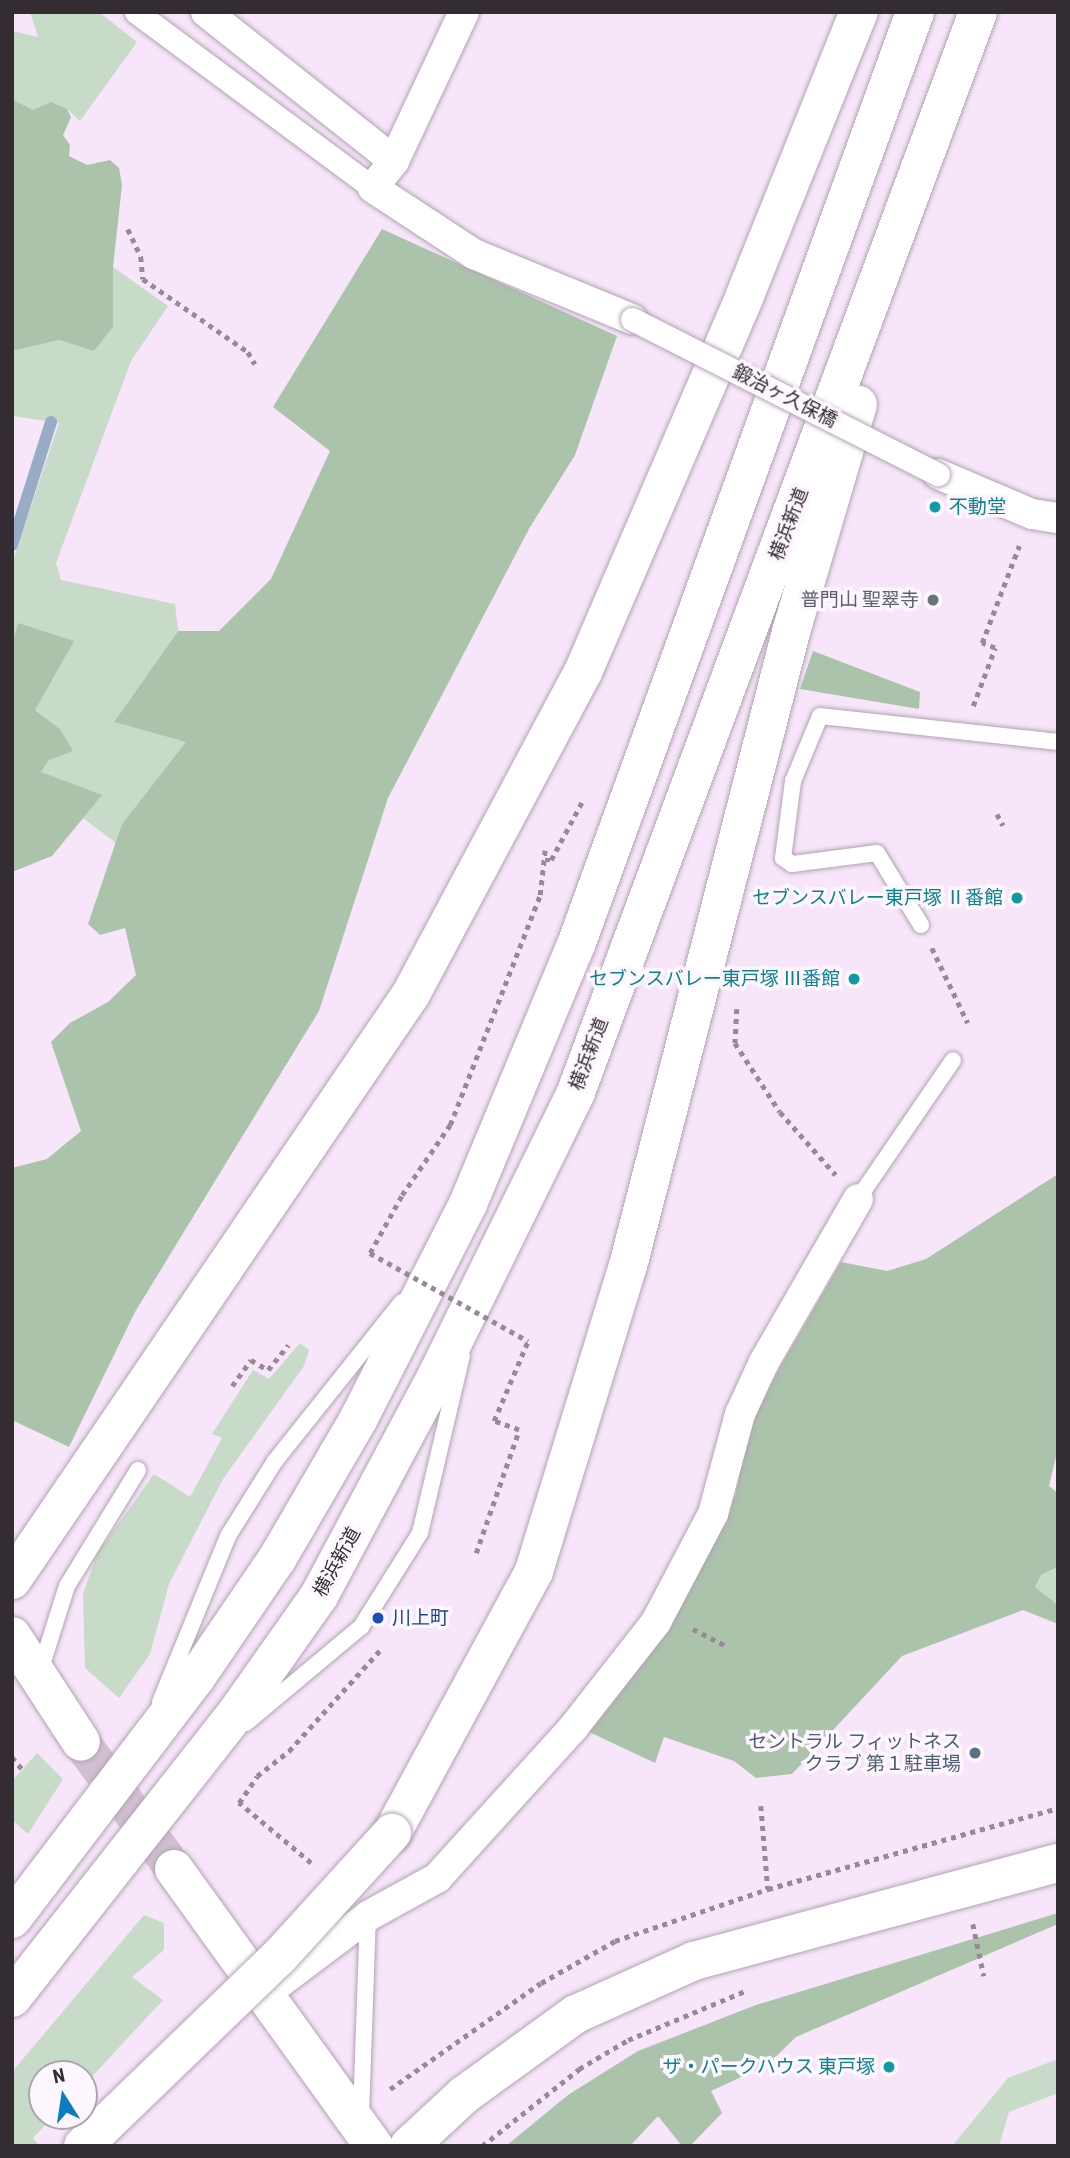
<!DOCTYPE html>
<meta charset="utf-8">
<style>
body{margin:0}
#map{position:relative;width:1070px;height:2158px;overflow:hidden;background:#f7e5f9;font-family:"Roboto Condensed","Noto Sans JP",sans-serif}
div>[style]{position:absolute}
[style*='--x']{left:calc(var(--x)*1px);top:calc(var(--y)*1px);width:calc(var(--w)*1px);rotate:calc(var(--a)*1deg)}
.green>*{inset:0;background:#c8dbc8}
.forest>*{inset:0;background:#abc3ab}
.stream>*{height:12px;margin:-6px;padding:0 6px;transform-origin:6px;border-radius:6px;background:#98acc6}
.tertiary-tunnel>*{height:38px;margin-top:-19px;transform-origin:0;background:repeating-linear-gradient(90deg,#d0c0d1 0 38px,transparent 0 57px)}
.path>*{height:4.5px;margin-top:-2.25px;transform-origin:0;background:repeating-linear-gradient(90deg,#968a97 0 5px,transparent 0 10px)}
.roads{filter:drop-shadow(0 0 2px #b3a2b5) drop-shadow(0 0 2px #b3a2b5)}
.service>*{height:16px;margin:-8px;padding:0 8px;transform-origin:8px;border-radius:8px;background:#fff}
.pedestrian>*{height:23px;margin:-11.5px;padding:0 11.5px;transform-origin:11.5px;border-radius:11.5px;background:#fff}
.minor>*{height:30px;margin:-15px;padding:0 15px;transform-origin:15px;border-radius:15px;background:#fff}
.tertiary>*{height:38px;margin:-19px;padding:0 19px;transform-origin:19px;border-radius:19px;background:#fff}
.trunk>*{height:38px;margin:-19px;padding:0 19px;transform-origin:19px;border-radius:19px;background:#fff}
.path-bridge>*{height:4.5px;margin-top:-2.25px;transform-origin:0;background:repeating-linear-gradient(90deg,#968a97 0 5px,transparent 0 10px)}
.bridges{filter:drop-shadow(0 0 2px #b3a2b5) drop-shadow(0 0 2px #b3a2b5)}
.pedestrian-bridge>*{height:23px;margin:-11.5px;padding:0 11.5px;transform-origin:11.5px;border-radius:11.5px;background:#fff}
.trunk-bridge>*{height:38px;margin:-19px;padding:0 19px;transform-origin:19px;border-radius:19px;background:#fff}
.dots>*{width:19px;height:19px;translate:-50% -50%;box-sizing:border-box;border:4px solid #fef6fe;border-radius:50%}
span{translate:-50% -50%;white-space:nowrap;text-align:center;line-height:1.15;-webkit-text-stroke:7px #fef6fe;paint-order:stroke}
.street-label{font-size:19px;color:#332c33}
.culture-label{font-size:19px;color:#0d838f}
.left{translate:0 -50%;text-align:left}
.right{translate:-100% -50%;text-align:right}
.worship-label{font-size:19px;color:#5b616d}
.transit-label{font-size:19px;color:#164399}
.service-label{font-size:19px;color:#4e5e75}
.frame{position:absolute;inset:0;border:14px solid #332c33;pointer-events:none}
.north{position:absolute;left:28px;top:2060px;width:70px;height:70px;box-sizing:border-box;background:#fef6fe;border:2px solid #ada5ad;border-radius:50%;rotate:348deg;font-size:19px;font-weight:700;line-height:28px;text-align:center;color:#332c33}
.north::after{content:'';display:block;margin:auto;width:24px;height:32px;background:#0c7cc6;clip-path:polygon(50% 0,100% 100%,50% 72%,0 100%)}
</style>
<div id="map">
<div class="green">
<i style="clip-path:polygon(30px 12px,99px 12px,137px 42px,80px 121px,67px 109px,33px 110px,12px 99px,12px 31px,38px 37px)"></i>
<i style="clip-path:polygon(113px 267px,168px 306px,131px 361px,56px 563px,61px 580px,175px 604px,178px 631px,114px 722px,187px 742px,122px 824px,116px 843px,83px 818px,101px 795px,41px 773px,60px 729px,35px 710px,40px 697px,18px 624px,12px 644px,12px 563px,59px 423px,12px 416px,12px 351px,59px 340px,94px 351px,113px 327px)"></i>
<i style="clip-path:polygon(300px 1343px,309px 1350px,304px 1366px,223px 1479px,169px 1584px,150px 1654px,119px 1698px,85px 1668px,83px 1594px,97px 1554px,154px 1474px,190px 1497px,222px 1438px,212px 1434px,253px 1370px,269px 1379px)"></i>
<i style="clip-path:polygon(1058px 1567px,1058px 1605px,1035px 1587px,1041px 1575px)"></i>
<i style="clip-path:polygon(37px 1753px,63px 1779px,28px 1834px,12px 1820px,12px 1781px)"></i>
<i style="clip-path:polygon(144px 1915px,164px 1923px,164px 1950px,132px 1977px,163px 2000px,84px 2085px,84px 2074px,42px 2074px,42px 2116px,54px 2116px,33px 2138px,39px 2146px,12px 2146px,12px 2072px)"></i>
<i style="clip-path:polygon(1058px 2059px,1058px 2093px,1009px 2112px,999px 2146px,952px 2146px,1008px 2078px)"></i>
</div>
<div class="forest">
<i style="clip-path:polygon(12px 99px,33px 110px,51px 102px,67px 109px,71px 117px,63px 135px,70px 145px,69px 156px,87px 165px,110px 160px,119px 168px,122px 185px,113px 267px,113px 327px,94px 351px,59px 340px,12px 351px)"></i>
<i style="clip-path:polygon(382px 229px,617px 336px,575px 455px,530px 527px,388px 798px,319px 1011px,135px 1312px,69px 1447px,12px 1420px,12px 1168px,47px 1159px,81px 1131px,51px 1042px,70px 1023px,108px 1002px,136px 975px,125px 928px,100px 935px,88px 924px,122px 824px,186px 742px,114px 722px,178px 631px,219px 631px,271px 579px,330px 451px,273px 407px)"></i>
<i style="clip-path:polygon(18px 623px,74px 641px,35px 710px,60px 729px,73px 751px,49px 760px,41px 772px,102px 795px,52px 856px,12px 872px,12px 644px)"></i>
<i style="clip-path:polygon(813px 651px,920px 692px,919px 709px,800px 689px)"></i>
<i style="clip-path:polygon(1058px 1174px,1058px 1448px,1049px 1486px,1058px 1493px,1058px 1567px,1041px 1575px,1035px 1587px,1058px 1605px,1058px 1624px,1023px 1610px,902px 1656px,792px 1774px,756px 1778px,734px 1761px,664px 1737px,655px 1763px,585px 1730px,693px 1580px,736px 1494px,747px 1424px,841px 1262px,887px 1271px,926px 1259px)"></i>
<i style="clip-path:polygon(1058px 1913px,1058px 1924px,796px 2037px,767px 2065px,711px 2091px,722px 2113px,690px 2146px,682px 2146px,658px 2116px,630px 2146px,506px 2146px,568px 2095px,638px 2051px,756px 2005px)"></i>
</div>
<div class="stream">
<i style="--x:12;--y:545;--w:129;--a:-72.4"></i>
</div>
<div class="tertiary-tunnel">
<i style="--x:81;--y:1742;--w:157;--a:53.8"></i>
</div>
<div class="path">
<i style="--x:128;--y:229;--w:31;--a:65"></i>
<i style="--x:141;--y:257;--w:22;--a:85"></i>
<i style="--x:143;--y:279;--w:128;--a:34.8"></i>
<i style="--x:248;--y:352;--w:14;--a:60"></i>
<i style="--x:973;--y:706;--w:62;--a:-69.2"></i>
<i style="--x:995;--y:648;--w:14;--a:-159"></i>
<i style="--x:982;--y:643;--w:104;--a:-69.1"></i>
<i style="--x:997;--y:814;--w:13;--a:61"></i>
<i style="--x:545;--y:860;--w:6;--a:0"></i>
<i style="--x:551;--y:860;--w:68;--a:-61.9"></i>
<i style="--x:932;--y:948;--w:83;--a:64.4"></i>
<i style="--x:742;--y:971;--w:20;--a:11"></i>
<i style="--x:737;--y:1009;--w:34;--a:93"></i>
<i style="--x:735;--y:1043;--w:82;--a:56.9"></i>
<i style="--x:780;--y:1112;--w:84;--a:48.4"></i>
<i style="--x:370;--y:1253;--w:66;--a:-61.1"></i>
<i style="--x:402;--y:1195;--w:85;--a:-55.6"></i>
<i style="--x:450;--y:1125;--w:247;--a:-68.6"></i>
<i style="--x:540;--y:895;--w:45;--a:-83.7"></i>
<i style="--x:232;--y:1386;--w:32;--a:-54"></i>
<i style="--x:251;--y:1360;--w:20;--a:30"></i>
<i style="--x:268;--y:1370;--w:32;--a:-51"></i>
<i style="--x:476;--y:1553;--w:130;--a:-70.7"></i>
<i style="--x:519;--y:1430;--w:27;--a:-160"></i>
<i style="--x:494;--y:1421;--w:87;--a:-67"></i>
<i style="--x:693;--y:1629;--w:36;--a:27"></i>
<i style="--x:12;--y:1757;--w:17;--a:50"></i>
<i style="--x:761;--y:1806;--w:83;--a:85.2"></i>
<i style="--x:311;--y:1863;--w:94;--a:-140.2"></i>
<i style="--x:239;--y:1803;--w:32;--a:-56"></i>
<i style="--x:257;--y:1776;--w:41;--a:-38"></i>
<i style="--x:289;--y:1751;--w:140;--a:-47.9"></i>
<i style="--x:973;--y:1924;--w:53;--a:78.1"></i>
<i style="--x:390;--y:2089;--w:184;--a:-35.1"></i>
<i style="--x:541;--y:1983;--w:85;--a:-29.6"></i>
<i style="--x:615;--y:1941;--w:162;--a:-18.8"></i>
<i style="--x:768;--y:1889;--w:301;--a:-15.6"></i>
<i style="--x:482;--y:2146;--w:124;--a:-38.4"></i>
<i style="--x:579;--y:2069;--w:57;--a:-30.6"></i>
<i style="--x:628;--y:2040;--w:127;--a:-22.7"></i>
</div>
<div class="roads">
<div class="service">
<i style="--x:921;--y:925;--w:84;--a:-121.4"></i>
<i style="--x:877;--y:853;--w:86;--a:172.6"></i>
<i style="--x:792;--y:864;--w:11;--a:-146"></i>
<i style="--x:783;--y:858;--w:78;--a:-82.6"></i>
<i style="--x:793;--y:781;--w:70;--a:-67.4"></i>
<i style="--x:820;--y:716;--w:239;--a:6.2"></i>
<i style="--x:858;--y:1199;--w:168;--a:-55.6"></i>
<i style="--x:40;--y:1671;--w:89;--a:-72.4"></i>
<i style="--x:67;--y:1586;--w:136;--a:-58.5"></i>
<i style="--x:160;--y:1702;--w:179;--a:-67.7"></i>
<i style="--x:228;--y:1536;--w:89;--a:-57.9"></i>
<i style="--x:275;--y:1461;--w:203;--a:-51.4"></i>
<i style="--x:246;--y:1723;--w:150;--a:-39.9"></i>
<i style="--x:361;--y:1627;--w:111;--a:-57.9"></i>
<i style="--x:420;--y:1533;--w:182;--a:-76.7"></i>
<i style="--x:361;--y:2115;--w:199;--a:-88"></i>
</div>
<div class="pedestrian">
<i style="--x:136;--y:12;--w:295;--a:36.6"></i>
</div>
<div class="minor">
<i style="--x:206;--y:12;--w:240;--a:38.4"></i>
<i style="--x:464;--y:12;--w:165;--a:115.2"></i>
<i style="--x:394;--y:161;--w:34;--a:128"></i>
<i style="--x:373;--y:188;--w:121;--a:33.2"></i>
<i style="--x:474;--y:254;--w:171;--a:22.4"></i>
<i style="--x:938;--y:474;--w:102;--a:23.1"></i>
<i style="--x:1032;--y:514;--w:26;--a:9"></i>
<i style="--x:266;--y:1993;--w:128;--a:-37"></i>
<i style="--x:368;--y:1916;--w:79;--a:-28.8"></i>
<i style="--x:437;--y:1878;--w:202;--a:-47.8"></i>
<i style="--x:573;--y:1728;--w:135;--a:-51.9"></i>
<i style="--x:656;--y:1622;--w:122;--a:-62.2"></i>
<i style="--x:713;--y:1514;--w:104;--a:-74.9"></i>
<i style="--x:740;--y:1414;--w:57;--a:-65.2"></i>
<i style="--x:764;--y:1362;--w:188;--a:-60"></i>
</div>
<div class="tertiary">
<i style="--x:12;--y:1636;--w:126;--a:56.9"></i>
<i style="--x:174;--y:1869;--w:342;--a:54.2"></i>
<i style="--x:409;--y:2146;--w:75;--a:-42.8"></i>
<i style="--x:464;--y:2095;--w:138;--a:-35.9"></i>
<i style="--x:576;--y:2014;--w:129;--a:-24.2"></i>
<i style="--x:694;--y:1961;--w:377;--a:-15.1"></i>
</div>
<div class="trunk">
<i style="--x:12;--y:1580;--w:709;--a:-55.75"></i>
<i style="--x:411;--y:994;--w:365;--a:-61.9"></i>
<i style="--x:583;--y:672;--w:410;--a:-66.7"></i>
<i style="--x:745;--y:295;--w:305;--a:-68.1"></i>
<i style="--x:392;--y:1833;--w:298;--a:-61.5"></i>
<i style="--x:534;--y:1571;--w:319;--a:-72.9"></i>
<i style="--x:628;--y:1266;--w:655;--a:-75.58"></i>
<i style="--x:791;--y:632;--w:237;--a:-73.6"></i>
<i style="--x:12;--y:1919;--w:302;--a:-52.7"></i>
<i style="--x:195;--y:1679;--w:145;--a:-55.7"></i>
<i style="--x:277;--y:1559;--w:163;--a:-59.8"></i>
<i style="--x:359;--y:1418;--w:240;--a:-63"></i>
<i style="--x:468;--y:1204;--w:281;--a:-67.4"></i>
<i style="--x:576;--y:945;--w:993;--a:-70.03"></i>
<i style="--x:12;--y:1998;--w:360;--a:-51.8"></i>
<i style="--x:235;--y:1715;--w:146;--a:-54.8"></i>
<i style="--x:319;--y:1596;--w:251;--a:-61.9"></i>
<i style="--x:437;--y:1375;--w:315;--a:-63.8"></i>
<i style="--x:576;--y:1092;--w:1152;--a:-69.58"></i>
</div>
</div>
<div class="path-bridge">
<i style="--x:370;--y:1253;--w:181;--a:29.1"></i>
</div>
<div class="bridges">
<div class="pedestrian-bridge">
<i style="--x:632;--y:319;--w:343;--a:26.9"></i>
</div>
<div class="trunk-bridge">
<i style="--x:83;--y:2146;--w:272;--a:-44"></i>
<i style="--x:279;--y:1957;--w:168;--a:-47.7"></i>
</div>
</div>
<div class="dots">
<i style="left:935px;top:507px;background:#0f9aa8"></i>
<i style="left:933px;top:600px;background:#6b7280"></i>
<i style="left:1017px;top:898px;background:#0f9aa8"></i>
<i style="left:854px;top:979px;background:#0f9aa8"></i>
<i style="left:378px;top:1618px;background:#1a4fb4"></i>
<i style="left:975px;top:1753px;background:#5c6f8a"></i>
<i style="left:889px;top:2067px;background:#0f9aa8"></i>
</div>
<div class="street-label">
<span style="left:785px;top:396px;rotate:27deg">鍛治ヶ久保橋</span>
<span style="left:789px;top:524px;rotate:-69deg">横浜新道</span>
<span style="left:589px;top:1054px;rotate:-69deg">横浜新道</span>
<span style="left:337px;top:1562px;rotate:-61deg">横浜新道</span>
</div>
<div class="culture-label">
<span class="left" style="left:949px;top:507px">不動堂</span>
<span class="right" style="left:1003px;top:898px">セブンスバレー東戸塚 Ⅱ番館</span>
<span class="right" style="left:840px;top:979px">セブンスバレー東戸塚 Ⅲ番館</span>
<span class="right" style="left:875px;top:2067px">ザ・パークハウス 東戸塚</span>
</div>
<div class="worship-label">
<span class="right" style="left:919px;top:600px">普門山 聖翠寺</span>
</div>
<div class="transit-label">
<span class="left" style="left:392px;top:1618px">川上町</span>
</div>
<div class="service-label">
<span class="right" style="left:961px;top:1753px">セントラル フィットネス<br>クラブ 第１駐車場</span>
</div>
<div class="frame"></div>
<div class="north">N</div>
</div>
